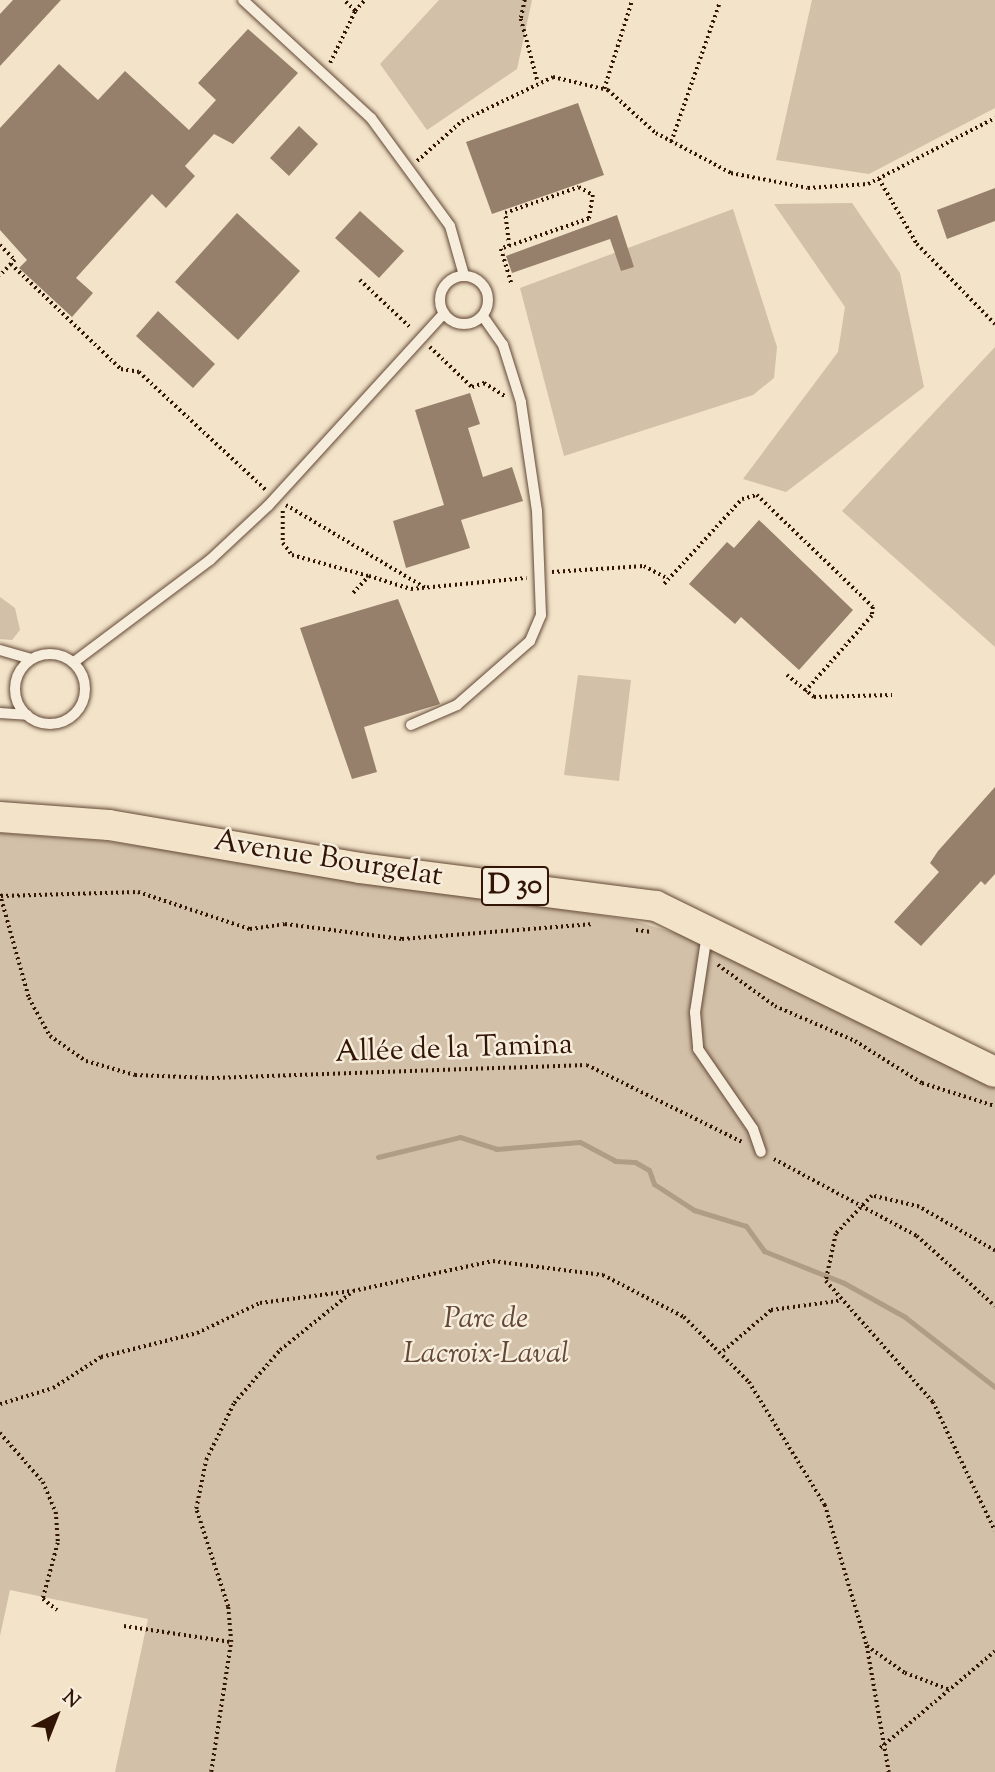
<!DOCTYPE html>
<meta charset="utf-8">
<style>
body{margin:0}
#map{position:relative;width:995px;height:1772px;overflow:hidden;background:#f2e3c9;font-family:"Sorts Mill Goudy",serif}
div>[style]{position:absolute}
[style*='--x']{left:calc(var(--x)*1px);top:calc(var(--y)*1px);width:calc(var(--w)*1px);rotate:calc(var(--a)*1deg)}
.green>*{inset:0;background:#d2c0a8}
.stream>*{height:5px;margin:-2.5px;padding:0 2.5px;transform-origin:2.5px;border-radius:2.5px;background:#b19d86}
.building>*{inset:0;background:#96806b}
.path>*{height:3.5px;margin-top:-1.75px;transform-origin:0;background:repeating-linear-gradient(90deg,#331505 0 2px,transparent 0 5.5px)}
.roads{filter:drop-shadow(0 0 2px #634836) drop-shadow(0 0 2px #634836)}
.lane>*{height:10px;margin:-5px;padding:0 5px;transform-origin:5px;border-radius:5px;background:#f7eddc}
.lane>.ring{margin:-5px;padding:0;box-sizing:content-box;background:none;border:10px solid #f7eddc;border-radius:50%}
.primary>*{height:30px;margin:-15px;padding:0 15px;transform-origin:15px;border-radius:15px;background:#f2e3c9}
span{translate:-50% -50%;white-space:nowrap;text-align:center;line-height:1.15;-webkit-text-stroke:5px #f7eddc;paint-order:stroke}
.shield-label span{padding:2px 5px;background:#f7eddc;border:2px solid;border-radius:5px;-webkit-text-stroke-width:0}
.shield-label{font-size:28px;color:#331505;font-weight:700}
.street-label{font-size:30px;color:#331505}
.park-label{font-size:30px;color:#634836;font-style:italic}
.north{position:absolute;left:21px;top:1681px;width:70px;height:70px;-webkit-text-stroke:5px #f7eddc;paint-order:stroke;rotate:42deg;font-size:19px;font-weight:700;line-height:28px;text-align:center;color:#331505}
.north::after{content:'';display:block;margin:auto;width:24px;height:32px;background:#331505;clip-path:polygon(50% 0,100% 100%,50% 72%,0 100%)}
</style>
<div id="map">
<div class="green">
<i style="clip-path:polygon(439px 0,532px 0,517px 69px,427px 130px,380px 64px)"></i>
<i style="clip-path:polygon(812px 0,995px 0,995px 108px,869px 174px,776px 160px)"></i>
<i style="clip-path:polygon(852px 203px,900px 273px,924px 387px,786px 492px,743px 479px,838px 352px,845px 307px,774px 204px)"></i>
<i style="clip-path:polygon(733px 209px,777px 347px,774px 378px,753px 395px,564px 456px,520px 288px)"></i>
<i style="clip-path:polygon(995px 347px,995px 647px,842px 511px)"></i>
<i style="clip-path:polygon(0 597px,15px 608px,20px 630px,12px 640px,0 639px)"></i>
<i style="clip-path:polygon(578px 675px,631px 680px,619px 781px,564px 775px)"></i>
<i style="clip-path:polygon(0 833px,105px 841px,632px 920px,685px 936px,995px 1086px,995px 1772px,115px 1772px,148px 1619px,10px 1590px,0 1636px)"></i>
</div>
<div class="stream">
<i style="--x:378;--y:1157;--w:84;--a:-13.7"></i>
<i style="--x:460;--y:1137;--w:38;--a:18"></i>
<i style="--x:496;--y:1149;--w:84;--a:-4.8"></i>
<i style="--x:580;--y:1142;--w:40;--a:28"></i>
<i style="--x:615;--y:1161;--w:20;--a:3"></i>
<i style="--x:635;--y:1162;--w:16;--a:30"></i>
<i style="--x:649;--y:1170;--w:15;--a:70"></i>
<i style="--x:654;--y:1184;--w:48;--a:33"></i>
<i style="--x:694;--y:1210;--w:54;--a:17.1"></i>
<i style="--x:746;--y:1226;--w:31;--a:54"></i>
<i style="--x:764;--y:1251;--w:86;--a:21.8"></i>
<i style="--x:844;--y:1283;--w:70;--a:29.1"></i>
<i style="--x:905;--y:1317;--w:114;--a:37.9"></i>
</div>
<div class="building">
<i style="clip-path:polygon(13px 0,61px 0,0 66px,0 14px)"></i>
<i style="clip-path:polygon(248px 29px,298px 73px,233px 144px,214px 134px,185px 166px,195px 176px,166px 208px,152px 194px,76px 278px,93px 293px,72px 317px,19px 268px,27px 260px,0 230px,0 128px,59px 64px,98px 100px,125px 71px,189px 130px,216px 100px,198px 83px)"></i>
<i style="clip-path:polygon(578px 103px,604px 175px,492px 214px,466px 142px)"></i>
<i style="clip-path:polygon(299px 126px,318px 144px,289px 176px,270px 158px)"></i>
<i style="clip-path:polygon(995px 188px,995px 221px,947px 239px,937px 210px)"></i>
<i style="clip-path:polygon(360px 211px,404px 251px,379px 278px,335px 238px)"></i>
<i style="clip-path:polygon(237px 213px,300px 271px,238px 340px,175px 282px)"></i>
<i style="clip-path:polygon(617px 215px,634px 267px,621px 271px,610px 239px,512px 273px,506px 256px)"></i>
<i style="clip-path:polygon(158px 311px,215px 364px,193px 388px,136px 336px)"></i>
<i style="clip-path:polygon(470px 393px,480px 424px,468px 428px,483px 477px,512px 467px,523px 501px,461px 520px,470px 548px,406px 568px,393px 521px,444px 505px,415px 410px)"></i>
<i style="clip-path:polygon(759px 520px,853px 610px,799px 670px,741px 617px,735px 624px,689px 584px,727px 542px,734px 548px)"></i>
<i style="clip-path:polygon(398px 599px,440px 704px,364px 727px,377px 772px,352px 779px,300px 628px)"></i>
<i style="clip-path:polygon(995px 787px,995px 874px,985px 885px,981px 881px,921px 946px,894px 922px,939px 872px,930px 863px,938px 851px)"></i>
</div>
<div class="path">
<i style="--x:525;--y:0;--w:19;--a:102"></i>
<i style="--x:521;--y:19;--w:66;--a:75.1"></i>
<i style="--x:355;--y:11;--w:15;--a:-48"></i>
<i style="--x:330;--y:63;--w:58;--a:-64.3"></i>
<i style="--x:355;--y:11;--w:16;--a:-137"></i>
<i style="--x:604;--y:89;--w:93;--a:-72.5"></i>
<i style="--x:671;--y:142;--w:146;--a:-70.8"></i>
<i style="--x:417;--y:161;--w:60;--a:-41.6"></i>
<i style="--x:462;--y:121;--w:101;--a:-25.8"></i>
<i style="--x:553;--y:77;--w:57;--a:13.3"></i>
<i style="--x:608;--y:90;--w:64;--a:41.9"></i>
<i style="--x:656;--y:133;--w:85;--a:28.1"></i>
<i style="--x:731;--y:173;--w:78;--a:11"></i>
<i style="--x:808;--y:188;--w:60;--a:-3.8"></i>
<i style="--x:868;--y:184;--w:143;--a:-27.5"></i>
<i style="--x:879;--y:179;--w:75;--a:59.7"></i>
<i style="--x:917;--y:244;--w:112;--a:45.7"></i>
<i style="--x:0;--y:245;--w:21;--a:45"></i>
<i style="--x:15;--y:260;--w:22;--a:133"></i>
<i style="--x:509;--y:246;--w:33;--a:-97"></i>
<i style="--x:505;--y:213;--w:78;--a:-19.4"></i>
<i style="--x:579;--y:187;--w:16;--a:30"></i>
<i style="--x:593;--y:195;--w:24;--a:99"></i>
<i style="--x:589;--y:219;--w:93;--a:161.2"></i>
<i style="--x:501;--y:249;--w:37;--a:73"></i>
<i style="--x:11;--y:264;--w:152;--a:43.7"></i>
<i style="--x:121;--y:369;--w:18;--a:9"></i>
<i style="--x:139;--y:372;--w:173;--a:42.9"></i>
<i style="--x:360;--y:280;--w:71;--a:43.3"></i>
<i style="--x:430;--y:347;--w:58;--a:43.6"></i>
<i style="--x:472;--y:387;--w:13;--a:-18"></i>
<i style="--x:484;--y:383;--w:26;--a:32"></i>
<i style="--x:286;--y:505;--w:163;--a:30.7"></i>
<i style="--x:283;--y:511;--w:32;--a:90"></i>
<i style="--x:283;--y:543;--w:15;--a:53"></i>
<i style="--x:292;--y:555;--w:80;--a:15.3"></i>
<i style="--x:552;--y:572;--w:92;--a:-3.7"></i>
<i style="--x:644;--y:566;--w:27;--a:28"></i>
<i style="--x:664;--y:584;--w:115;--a:-47.5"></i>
<i style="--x:742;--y:499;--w:16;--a:-15"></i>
<i style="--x:757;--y:495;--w:161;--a:44"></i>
<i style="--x:873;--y:607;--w:9;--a:96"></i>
<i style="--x:872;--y:616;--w:101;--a:131.4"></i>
<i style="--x:353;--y:593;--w:23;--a:-47"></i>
<i style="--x:369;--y:576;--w:44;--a:17.2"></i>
<i style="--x:411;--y:589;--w:116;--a:-5.5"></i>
<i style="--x:787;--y:675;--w:35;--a:39"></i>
<i style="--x:814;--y:697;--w:78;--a:-1.5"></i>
<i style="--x:0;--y:894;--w:108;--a:74.4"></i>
<i style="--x:29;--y:998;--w:43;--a:61.1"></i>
<i style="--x:50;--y:1036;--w:44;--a:34.8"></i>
<i style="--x:86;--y:1061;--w:51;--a:15.9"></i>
<i style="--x:135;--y:1075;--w:77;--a:2.2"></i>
<i style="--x:212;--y:1078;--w:375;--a:-2"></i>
<i style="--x:587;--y:1065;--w:173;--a:26.4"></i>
<i style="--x:1;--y:896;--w:137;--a:-1.7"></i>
<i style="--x:138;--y:892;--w:118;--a:18.3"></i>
<i style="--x:250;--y:929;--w:35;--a:-8"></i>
<i style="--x:285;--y:924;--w:118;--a:7.3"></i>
<i style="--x:402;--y:939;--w:192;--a:-4.5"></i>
<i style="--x:636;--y:930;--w:16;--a:7"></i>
<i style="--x:718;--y:965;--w:70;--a:35.7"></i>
<i style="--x:775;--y:1006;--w:87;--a:23.6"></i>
<i style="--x:855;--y:1041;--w:79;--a:32.1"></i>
<i style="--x:922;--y:1083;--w:77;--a:17.5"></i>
<i style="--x:774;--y:1159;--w:162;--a:28.3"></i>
<i style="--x:917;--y:1236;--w:105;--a:41.9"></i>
<i style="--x:995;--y:1251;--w:88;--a:-149.9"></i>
<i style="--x:919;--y:1207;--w:48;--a:-166.8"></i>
<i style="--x:872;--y:1196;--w:52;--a:133.5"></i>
<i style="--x:836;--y:1234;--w:48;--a:102"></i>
<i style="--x:826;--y:1281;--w:162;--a:48.5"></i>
<i style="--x:933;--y:1402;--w:143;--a:64.3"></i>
<i style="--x:723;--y:1351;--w:63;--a:-40.5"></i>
<i style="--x:771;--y:1310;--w:68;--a:-7.7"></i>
<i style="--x:0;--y:1404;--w:55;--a:-16.8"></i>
<i style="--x:53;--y:1388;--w:57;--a:-32.9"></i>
<i style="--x:101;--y:1357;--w:99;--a:-14"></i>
<i style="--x:197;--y:1333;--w:70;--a:-25.5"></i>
<i style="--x:260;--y:1303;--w:92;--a:-7.5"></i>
<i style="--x:0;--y:1433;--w:65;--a:48.7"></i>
<i style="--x:43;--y:1482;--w:33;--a:67"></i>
<i style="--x:56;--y:1512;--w:31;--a:86"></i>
<i style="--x:58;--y:1543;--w:58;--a:105"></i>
<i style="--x:43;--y:1599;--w:18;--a:38"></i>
<i style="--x:124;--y:1626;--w:108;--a:8.5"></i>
<i style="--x:867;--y:1646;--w:47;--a:35.4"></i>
<i style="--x:905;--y:1673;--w:46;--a:20.4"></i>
<i style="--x:880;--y:1748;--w:150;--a:-40.1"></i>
<i style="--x:211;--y:1772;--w:132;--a:-81.3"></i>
<i style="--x:231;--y:1642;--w:35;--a:-95"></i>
<i style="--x:228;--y:1607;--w:103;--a:-108.1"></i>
<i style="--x:196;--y:1509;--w:50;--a:-78.5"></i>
<i style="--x:206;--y:1460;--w:64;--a:-63.8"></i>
<i style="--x:234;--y:1403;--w:70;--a:-49"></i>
<i style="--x:280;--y:1350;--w:94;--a:-38.9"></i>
<i style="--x:353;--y:1291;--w:143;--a:-12.1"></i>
<i style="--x:493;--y:1261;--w:111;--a:7.3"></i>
<i style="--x:603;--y:1275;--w:91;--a:27.4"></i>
<i style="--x:684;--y:1317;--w:92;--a:45"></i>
<i style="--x:749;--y:1382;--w:145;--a:58.3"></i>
<i style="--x:825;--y:1505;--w:147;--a:73.4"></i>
<i style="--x:867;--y:1646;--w:128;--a:80.1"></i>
</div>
<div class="roads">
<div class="lane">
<i style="--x:243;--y:0;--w:174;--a:42.7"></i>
<i style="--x:371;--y:118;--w:134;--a:53.8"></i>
<i style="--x:450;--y:226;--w:51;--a:74.1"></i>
<i class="ring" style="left:440px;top:276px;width:38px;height:38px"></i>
<i style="--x:0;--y:650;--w:32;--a:16"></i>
<i class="ring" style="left:15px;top:654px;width:60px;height:60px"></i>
<i style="--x:74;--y:662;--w:170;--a:-36.9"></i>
<i style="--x:210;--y:560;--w:79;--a:-43"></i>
<i style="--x:268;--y:506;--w:261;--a:-47.6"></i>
<i style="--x:0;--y:713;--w:27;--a:4"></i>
<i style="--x:411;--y:725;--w:50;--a:-23.5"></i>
<i style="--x:457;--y:705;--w:97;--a:-41.2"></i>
<i style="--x:530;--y:641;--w:28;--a:-67"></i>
<i style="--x:541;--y:615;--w:104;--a:-92.2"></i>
<i style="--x:537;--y:511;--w:110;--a:-98.4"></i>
<i style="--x:521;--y:402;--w:60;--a:-107.5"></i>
<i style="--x:503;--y:345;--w:35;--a:-125"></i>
<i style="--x:707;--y:934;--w:79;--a:98.7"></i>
<i style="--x:695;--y:1012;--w:37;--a:85"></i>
<i style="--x:698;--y:1049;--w:97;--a:55.5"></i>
<i style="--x:753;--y:1129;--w:24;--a:71"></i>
</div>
<div class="primary">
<i style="--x:0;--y:817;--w:109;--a:4.2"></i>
<i style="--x:109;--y:825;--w:255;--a:9.7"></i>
<i style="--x:360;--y:868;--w:298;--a:7.3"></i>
<i style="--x:656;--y:906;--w:377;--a:26.1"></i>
</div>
</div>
<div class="shield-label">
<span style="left:515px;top:886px">D 30</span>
</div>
<div class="street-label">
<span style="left:328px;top:860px;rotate:9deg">Avenue Bourgelat</span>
<span style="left:454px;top:1050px;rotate:-2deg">Allée de la Tamina</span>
</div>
<div class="park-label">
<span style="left:486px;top:1337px">Parc de<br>Lacroix-Laval</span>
</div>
<div class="north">N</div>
</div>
